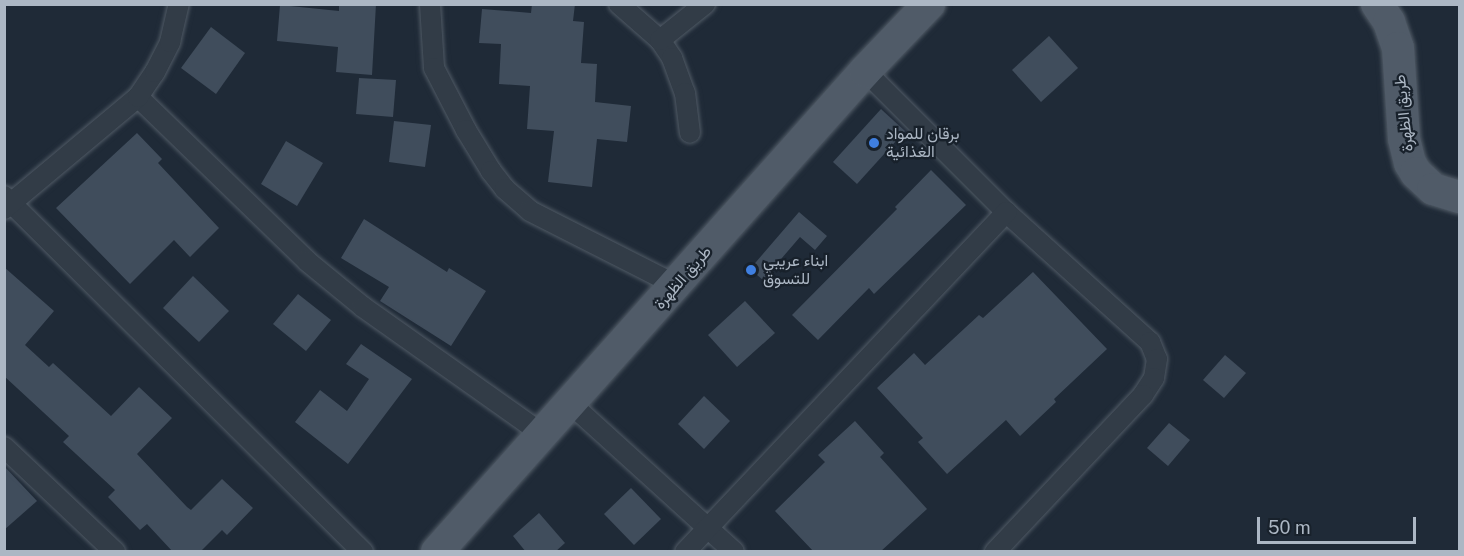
<!DOCTYPE html>
<meta charset="utf-8">
<style>
body{margin:0}
#map{position:relative;width:1464px;height:556px;overflow:hidden;background:#1f2a37;font-family:"Public Sans",Vazirmatn,sans-serif}
div>[style]{position:absolute}
[style*='--x']{left:calc(var(--x)*1px);top:calc(var(--y)*1px);width:calc(var(--w)*1px);rotate:calc(var(--a)*1deg)}
.building>*{inset:0;background:#404d5c}
.roads{filter:drop-shadow(0 0 2px #505a65) drop-shadow(0 0 2px #505a65)}
.minor>*{height:20px;margin:-10px;padding:0 10px;transform-origin:10px;border-radius:10px;background:#323c47}
.primary>*{height:32px;margin:-16px;padding:0 16px;transform-origin:16px;border-radius:16px;background:#505b68}
.dots>*{width:16px;height:16px;translate:-50% -50%;box-sizing:border-box;border:3px solid #18212b;border-radius:50%}
span{translate:-50% -50%;white-space:nowrap;text-align:center;line-height:1.15;-webkit-text-stroke:4.5px #18212b;paint-order:stroke}
.street-label{font-size:16px;color:#acb7c4}
.poi-label{font-size:16px;color:#acb7c4}
.left{translate:0 -50%;text-align:left}
.frame{position:absolute;inset:0;border:6px solid #acb7c4;pointer-events:none}
.scale{position:absolute;left:1257px;top:517px;width:159px;height:27px;box-sizing:border-box;border:3px solid #acb7c4;border-top:0;padding-left:8px;font-size:18px;line-height:21px;white-space:nowrap;color:#acb7c4;-webkit-text-stroke:4px #18212b;paint-order:stroke}
</style>
<div id="map">
<div class="building">
<i style="clip-path:polygon(339px 4px,376px 4px,372px 75px,336px 72px,338px 47px,277px 41px,280px 5px,339px 11px)"></i>
<i style="clip-path:polygon(532px 4px,575px 4px,573px 21px,584px 22px,581px 63px,597px 64px,595px 102px,631px 106px,627px 142px,597px 139px,592px 187px,548px 182px,554px 131px,527px 129px,530px 86px,499px 84px,501px 44px,479px 43px,482px 9px,531px 13px)"></i>
<i style="clip-path:polygon(211px 27px,245px 53px,216px 94px,181px 68px)"></i>
<i style="clip-path:polygon(1049px 36px,1078px 68px,1041px 102px,1012px 70px)"></i>
<i style="clip-path:polygon(359px 78px,396px 80px,393px 117px,356px 114px)"></i>
<i style="clip-path:polygon(881px 109px,905px 131px,857px 184px,833px 162px)"></i>
<i style="clip-path:polygon(394px 121px,431px 125px,425px 167px,389px 162px)"></i>
<i style="clip-path:polygon(137px 133px,162px 159px,158px 163px,219px 228px,190px 257px,174px 240px,130px 284px,56px 208px)"></i>
<i style="clip-path:polygon(286px 141px,323px 163px,297px 206px,261px 184px)"></i>
<i style="clip-path:polygon(931px 170px,966px 205px,874px 294px,869px 288px,818px 340px,792px 315px,897px 209px,895px 207px)"></i>
<i style="clip-path:polygon(799px 212px,827px 236px,815px 250px,800px 237px,763px 280px,750px 269px)"></i>
<i style="clip-path:polygon(364px 219px,447px 272px,449px 268px,486px 291px,451px 346px,380px 301px,389px 287px,341px 258px)"></i>
<i style="clip-path:polygon(4px 267px,54px 311px,25px 345px,49px 367px,53px 363px,111px 416px,139px 387px,172px 418px,137px 454px,187px 507px,191px 510px,222px 479px,253px 508px,227px 535px,222px 530px,200px 552px,173px 552px,147px 524px,140px 530px,108px 497px,115px 490px,63px 442px,69px 436px,4px 376px)"></i>
<i style="clip-path:polygon(1033px 272px,1107px 349px,1054px 399px,1056px 402px,1020px 436px,1006px 420px,947px 474px,918px 442px,923px 438px,877px 388px,914px 353px,925px 365px,979px 315px,983px 318px)"></i>
<i style="clip-path:polygon(193px 276px,229px 311px,199px 342px,163px 308px)"></i>
<i style="clip-path:polygon(298px 294px,331px 320px,306px 351px,273px 324px)"></i>
<i style="clip-path:polygon(745px 301px,775px 333px,737px 367px,708px 335px)"></i>
<i style="clip-path:polygon(361px 344px,412px 379px,348px 464px,295px 422px,320px 390px,347px 411px,369px 379px,346px 364px)"></i>
<i style="clip-path:polygon(1225px 355px,1246px 373px,1224px 398px,1203px 380px)"></i>
<i style="clip-path:polygon(704px 396px,730px 421px,704px 449px,678px 424px)"></i>
<i style="clip-path:polygon(855px 421px,884px 453px,880px 457px,927px 509px,880px 552px,814px 552px,775px 511px,825px 462px,818px 455px)"></i>
<i style="clip-path:polygon(1169px 423px,1190px 440px,1168px 466px,1147px 448px)"></i>
<i style="clip-path:polygon(4px 466px,37px 501px,4px 530px)"></i>
<i style="clip-path:polygon(631px 488px,661px 519px,634px 545px,604px 514px)"></i>
<i style="clip-path:polygon(539px 513px,565px 543px,555px 552px,526px 552px,513px 536px)"></i>
</div>
<div class="roads">
<div class="minor">
<i style="--x:430;--y:4;--w:64;--a:86.4"></i>
<i style="--x:434;--y:68;--w:70;--a:62.7"></i>
<i style="--x:466;--y:130;--w:48;--a:58.6"></i>
<i style="--x:491;--y:171;--w:23;--a:52"></i>
<i style="--x:505;--y:189;--w:33;--a:41"></i>
<i style="--x:530;--y:211;--w:164;--a:26.9"></i>
<i style="--x:619;--y:4;--w:55;--a:41.3"></i>
<i style="--x:660;--y:40;--w:22;--a:56"></i>
<i style="--x:672;--y:58;--w:37;--a:70"></i>
<i style="--x:685;--y:93;--w:40;--a:82.9"></i>
<i style="--x:660;--y:40;--w:58;--a:-38.7"></i>
<i style="--x:865;--y:71;--w:199;--a:45"></i>
<i style="--x:1006;--y:212;--w:194;--a:42.1"></i>
<i style="--x:1150;--y:342;--w:18;--a:68"></i>
<i style="--x:1157;--y:359;--w:19;--a:99"></i>
<i style="--x:1154;--y:378;--w:20;--a:123"></i>
<i style="--x:1143;--y:395;--w:216;--a:133.3"></i>
<i style="--x:138;--y:97;--w:235;--a:44.1"></i>
<i style="--x:307;--y:261;--w:72;--a:39.4"></i>
<i style="--x:363;--y:307;--w:218;--a:35.3"></i>
<i style="--x:4;--y:196;--w:506;--a:44.76"></i>
<i style="--x:4;--y:209;--w:175;--a:-39.9"></i>
<i style="--x:138;--y:97;--w:30;--a:-56"></i>
<i style="--x:155;--y:72;--w:34;--a:-63"></i>
<i style="--x:170;--y:42;--w:39;--a:-77"></i>
<i style="--x:571;--y:404;--w:220;--a:42.2"></i>
<i style="--x:4;--y:447;--w:153;--a:43.4"></i>
<i style="--x:685;--y:552;--w:468;--a:-46.6"></i>
</div>
<div class="primary">
<i style="--x:1377;--y:4;--w:22;--a:56"></i>
<i style="--x:1389;--y:22;--w:28;--a:71"></i>
<i style="--x:1398;--y:48;--w:91;--a:86.2"></i>
<i style="--x:1404;--y:139;--w:25;--a:76"></i>
<i style="--x:1410;--y:163;--w:12;--a:59"></i>
<i style="--x:1416;--y:173;--w:23;--a:43"></i>
<i style="--x:1433;--y:189;--w:28;--a:17"></i>
<i style="--x:437;--y:552;--w:644;--a:-48.34"></i>
<i style="--x:865;--y:71;--w:93;--a:-46.3"></i>
</div>
</div>
<div class="dots">
<i style="left:874px;top:143px;background:#3f7fe0"></i>
<i style="left:751px;top:270px;background:#3f7fe0"></i>
</div>
<div class="street-label">
<span style="left:1404px;top:113px;rotate:-96deg">طريق الظهرة</span>
<span style="left:683px;top:278px;rotate:-49deg">طريق الظهرة</span>
</div>
<div class="poi-label">
<span class="left" style="left:886px;top:143px">برقان للمواد<br>الغذائية</span>
<span class="left" style="left:763px;top:270px">ابناء عريبي<br>للتسوق</span>
</div>
<div class="frame"></div>
<div class="scale">50 m</div>
</div>
